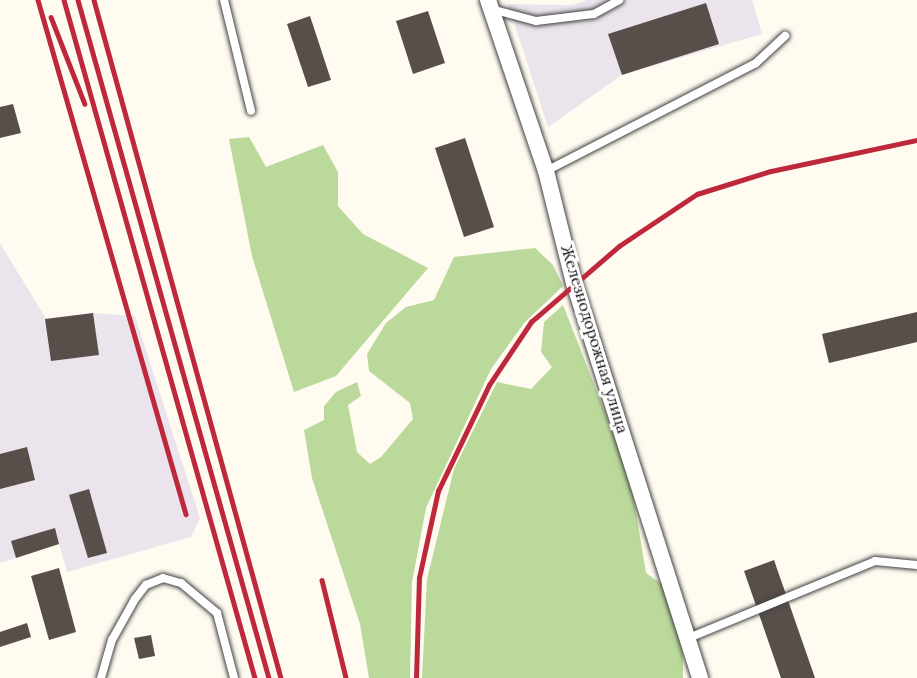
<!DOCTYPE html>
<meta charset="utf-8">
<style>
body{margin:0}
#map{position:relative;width:917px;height:678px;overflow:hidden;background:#fffbf1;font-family:Lora,serif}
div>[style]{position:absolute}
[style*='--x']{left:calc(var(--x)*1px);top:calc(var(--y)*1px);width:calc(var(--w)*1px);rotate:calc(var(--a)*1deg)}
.industrial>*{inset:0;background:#ebe4ed}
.forest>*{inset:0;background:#bbd99b}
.building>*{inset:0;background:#584f4b}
.roads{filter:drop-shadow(0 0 2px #424242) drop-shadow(0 0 2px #424242)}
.lane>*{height:8px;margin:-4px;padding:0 4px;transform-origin:4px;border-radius:4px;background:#fff}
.street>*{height:16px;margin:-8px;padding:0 8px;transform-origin:8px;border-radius:8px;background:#fff}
.rail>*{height:4.5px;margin:-2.25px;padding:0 2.25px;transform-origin:2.25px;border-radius:2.25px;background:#bd293b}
span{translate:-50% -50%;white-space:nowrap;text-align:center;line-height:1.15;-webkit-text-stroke:6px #fff;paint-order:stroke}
.street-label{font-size:16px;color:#0f0f0f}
</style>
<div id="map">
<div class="industrial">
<i style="clip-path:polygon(587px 0,752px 0,762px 34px,622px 75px,548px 127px,508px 4px,572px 5px)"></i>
<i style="clip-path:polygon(0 243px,46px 319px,93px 313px,135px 316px,200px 518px,191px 537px,67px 572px,59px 544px,0 563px)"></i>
</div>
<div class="forest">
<i style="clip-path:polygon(249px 137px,266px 167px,323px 145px,338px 172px,338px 206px,363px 234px,428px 268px,336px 376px,294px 392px,252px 256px,229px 139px)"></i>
<i style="clip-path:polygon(535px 248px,553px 265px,563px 286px,525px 322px,491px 369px,426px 508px,412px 582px,410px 678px,369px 678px,360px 624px,312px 478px,304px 430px,324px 420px,324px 406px,336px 392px,357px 382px,361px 396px,348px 405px,357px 452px,370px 464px,381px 457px,413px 419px,410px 403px,369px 371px,367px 354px,386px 323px,406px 307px,434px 300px,454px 257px)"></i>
<i style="clip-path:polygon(563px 305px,630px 476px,646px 573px,666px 587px,683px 651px,683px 678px,422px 678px,427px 579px,454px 469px,497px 382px,531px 389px,552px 367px,541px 352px,544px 322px)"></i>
</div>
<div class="building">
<i style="clip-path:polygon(706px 3px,719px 44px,622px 75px,608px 34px)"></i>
<i style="clip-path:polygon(428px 11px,445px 63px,413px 74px,396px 21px)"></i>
<i style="clip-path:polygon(310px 16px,331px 80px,308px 87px,287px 24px)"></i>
<i style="clip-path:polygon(13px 104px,21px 133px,0 138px,0 107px)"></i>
<i style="clip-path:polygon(465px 138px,494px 227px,464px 237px,435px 148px)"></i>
<i style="clip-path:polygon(917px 312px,917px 342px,829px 363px,822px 334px)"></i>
<i style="clip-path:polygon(93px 313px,99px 355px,51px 361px,45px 319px)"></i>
<i style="clip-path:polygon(27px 447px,35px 480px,0 489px,0 454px)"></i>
<i style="clip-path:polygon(89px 489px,107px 553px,88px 558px,69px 495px)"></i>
<i style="clip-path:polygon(55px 528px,59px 544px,16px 558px,11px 541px)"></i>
<i style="clip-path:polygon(774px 560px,815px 678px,781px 678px,744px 571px)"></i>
<i style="clip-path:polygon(59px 568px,76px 632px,49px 640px,31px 576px)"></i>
<i style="clip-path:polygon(27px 623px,31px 637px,0 647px,0 632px)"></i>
<i style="clip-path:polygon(151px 635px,155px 656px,139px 659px,134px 638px)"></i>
</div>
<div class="roads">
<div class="lane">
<i style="--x:224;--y:0;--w:114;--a:76.3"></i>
<i style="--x:491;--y:9;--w:47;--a:14.9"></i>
<i style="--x:536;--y:21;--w:58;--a:-6.9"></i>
<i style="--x:594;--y:14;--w:29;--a:-29"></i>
<i style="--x:546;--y:171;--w:236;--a:-27.2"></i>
<i style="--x:756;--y:63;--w:40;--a:-43"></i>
<i style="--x:691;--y:637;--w:199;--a:-22.4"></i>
<i style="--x:875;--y:561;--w:42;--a:5.4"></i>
<i style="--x:101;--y:678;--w:40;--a:-74"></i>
<i style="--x:112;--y:640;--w:47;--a:-60.7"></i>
<i style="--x:135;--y:599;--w:18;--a:-52"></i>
<i style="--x:146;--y:585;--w:18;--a:-22"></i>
<i style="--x:163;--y:578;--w:19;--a:16"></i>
<i style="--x:181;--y:583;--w:47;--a:39.8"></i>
<i style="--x:217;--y:613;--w:67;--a:75.3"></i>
</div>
<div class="street">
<i style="--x:488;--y:0;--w:181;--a:71.3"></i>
<i style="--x:546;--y:171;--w:115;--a:76"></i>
<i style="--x:574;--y:283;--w:415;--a:72.3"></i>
</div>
</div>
<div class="rail">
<i style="--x:38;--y:0;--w:535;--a:73.94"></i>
<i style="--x:64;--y:0;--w:704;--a:74.27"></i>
<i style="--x:78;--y:0;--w:704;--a:74.27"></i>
<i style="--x:94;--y:0;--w:703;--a:74.58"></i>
<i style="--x:51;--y:17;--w:93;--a:68.7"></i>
<i style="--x:322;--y:580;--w:101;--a:76.2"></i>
<i style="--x:416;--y:678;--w:100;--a:-88.3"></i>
<i style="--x:419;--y:578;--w:89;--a:-77.7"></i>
<i style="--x:438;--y:491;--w:118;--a:-64.3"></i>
<i style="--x:489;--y:385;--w:76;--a:-56.3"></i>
<i style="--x:531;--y:322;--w:116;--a:-40.8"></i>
<i style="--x:619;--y:246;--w:94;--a:-33.7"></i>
<i style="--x:697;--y:194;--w:77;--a:-17.3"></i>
<i style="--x:771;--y:171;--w:149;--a:-12"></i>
</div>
<div class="street-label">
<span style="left:595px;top:339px;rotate:73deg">Железнодорожная улица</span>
</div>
</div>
